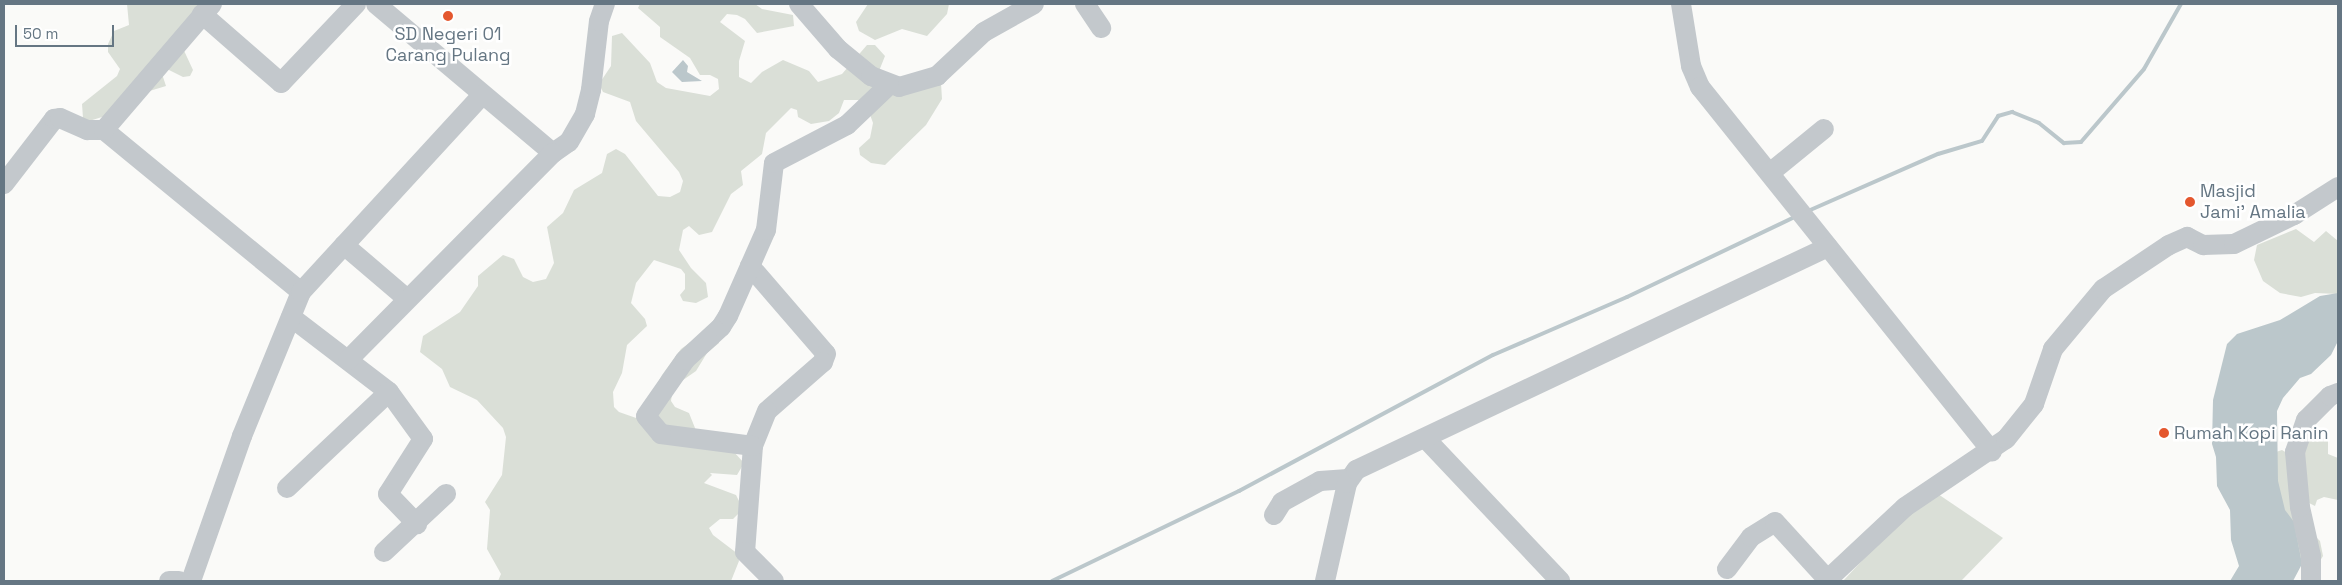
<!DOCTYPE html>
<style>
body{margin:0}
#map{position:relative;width:2342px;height:585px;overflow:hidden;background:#fafaf8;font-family:"Space Grotesk",sans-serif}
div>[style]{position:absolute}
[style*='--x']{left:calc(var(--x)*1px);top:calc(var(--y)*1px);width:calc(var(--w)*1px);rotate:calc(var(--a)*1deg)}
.green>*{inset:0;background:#dadfd7}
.water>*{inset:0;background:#bbc7cb}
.stream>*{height:4px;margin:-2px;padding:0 2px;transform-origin:2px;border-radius:2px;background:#bbc7cb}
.minor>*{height:20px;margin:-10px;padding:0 10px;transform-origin:10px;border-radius:10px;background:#c3c8cc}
.dots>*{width:14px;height:14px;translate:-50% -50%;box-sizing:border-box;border:2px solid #fff;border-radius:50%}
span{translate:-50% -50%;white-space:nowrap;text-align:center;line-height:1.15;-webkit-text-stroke:5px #fff;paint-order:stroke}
.poi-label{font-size:18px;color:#657683}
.left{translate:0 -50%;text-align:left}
.frame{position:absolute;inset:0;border:5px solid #657683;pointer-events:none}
.scale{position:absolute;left:15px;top:25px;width:99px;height:22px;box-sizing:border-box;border:2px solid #657683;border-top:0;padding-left:6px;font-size:15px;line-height:18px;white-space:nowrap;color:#657683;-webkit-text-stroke:4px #fff;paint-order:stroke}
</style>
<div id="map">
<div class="green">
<i style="clip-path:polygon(127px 4px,207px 4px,180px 42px,193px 70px,190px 76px,183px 77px,159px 65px,166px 86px,133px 96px,112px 114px,89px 121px,83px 118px,82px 104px,117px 76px,120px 69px,108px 52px,108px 44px,114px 31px,129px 25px)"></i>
<i style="clip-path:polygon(640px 4px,755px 4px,762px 9px,793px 15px,794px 26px,757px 33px,745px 19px,737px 15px,727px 14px,720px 22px,745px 41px,739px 61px,739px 77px,751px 83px,762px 72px,783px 60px,809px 71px,818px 82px,842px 74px,867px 45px,875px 45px,885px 56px,877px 76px,941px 83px,942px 99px,926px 125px,885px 165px,871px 163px,860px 155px,859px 148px,870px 138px,873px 123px,868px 109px,858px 100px,844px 100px,839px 113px,829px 121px,811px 124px,798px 117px,797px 110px,791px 108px,766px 133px,762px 154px,741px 171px,743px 185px,731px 194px,712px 232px,699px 235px,689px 226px,683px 230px,679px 250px,691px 268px,706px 283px,708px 297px,696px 303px,683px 301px,680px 295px,685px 289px,685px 274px,681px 269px,654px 260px,636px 283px,631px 303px,645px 319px,647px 326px,627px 345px,622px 373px,613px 392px,614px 407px,619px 412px,639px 419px,662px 375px,681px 349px,695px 339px,719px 336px,719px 343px,707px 353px,696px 371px,673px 387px,671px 401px,675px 407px,689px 413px,697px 433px,734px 452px,744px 463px,737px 475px,710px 473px,712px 475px,704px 483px,736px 495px,743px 509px,733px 519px,720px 519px,709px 528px,713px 535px,738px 554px,739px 561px,731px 581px,498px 581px,501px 574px,487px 549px,490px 510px,485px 502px,502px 475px,506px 437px,503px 428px,477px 400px,450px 387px,442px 369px,420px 352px,423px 336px,460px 312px,478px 286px,478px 276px,503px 255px,514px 259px,523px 277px,533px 282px,546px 279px,554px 263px,547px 227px,563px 213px,574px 190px,602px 173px,607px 154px,616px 149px,625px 154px,658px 196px,670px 197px,680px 192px,683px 181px,679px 172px,636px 121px,630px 102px,603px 92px,599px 84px,611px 66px,612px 36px,622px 33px,650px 63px,657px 82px,666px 88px,710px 96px,719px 89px,718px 79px,710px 75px,700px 75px,690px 58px,660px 37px,660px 27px,638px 8px)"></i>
<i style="clip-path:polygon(868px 4px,949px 4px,947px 14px,927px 36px,902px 29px,875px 40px,859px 31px,856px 22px)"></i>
<i style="clip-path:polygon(2296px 229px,2314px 242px,2326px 231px,2338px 241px,2338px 294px,2315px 293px,2301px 297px,2280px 293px,2263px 281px,2254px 260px,2257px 245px)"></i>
<i style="clip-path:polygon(2322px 437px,2328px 441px,2328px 454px,2338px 458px,2338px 500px,2324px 497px,2317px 500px,2315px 506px,2297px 497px,2310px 531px,2320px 541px,2323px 556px,2315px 569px,2308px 572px,2280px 523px,2276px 452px,2282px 450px,2287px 453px,2301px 441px)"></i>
<i style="clip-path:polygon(1935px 492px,2003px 538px,1961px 581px,1843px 581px,1898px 522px)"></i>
</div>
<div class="water">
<i style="clip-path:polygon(683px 60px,688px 66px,687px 72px,702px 81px,682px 82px,672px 72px)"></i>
<i style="clip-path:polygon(2338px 293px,2338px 341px,2331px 355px,2311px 374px,2300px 378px,2283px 398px,2277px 411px,2278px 481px,2285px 510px,2294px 522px,2302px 564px,2293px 581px,2230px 581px,2239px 566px,2231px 540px,2230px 510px,2217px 486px,2216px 457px,2212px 444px,2213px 400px,2227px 344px,2237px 334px,2280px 320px,2320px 296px)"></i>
</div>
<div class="stream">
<i style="--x:1808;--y:211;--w:142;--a:-23.7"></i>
<i style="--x:1938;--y:154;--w:46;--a:-16.5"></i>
<i style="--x:1982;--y:141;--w:30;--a:-57"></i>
<i style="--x:1998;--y:116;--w:15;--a:-16"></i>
<i style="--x:2012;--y:112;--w:29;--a:22"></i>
<i style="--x:2039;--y:123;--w:32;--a:39"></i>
<i style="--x:2064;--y:143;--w:17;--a:-3"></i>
<i style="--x:2081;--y:142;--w:96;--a:-49.2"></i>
<i style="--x:2144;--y:69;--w:75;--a:-60.4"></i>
<i style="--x:1052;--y:581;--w:208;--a:-25.7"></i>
<i style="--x:1239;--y:491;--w:288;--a:-28.2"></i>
<i style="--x:1493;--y:355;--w:146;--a:-23.4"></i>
<i style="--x:1627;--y:297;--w:188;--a:-25.5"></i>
</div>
<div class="minor">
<i style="--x:376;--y:4;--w:231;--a:40.1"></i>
<i style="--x:553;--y:153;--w:19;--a:-35"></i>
<i style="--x:569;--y:142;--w:32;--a:-60"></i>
<i style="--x:585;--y:114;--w:25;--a:-76"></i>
<i style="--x:591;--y:90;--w:69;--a:-83.4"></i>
<i style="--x:599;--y:21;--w:18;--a:-71"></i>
<i style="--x:799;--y:4;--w:60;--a:49.1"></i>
<i style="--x:838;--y:49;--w:43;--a:39.3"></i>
<i style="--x:871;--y:76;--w:30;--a:21"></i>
<i style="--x:899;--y:87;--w:40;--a:-16"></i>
<i style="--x:937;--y:76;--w:64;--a:-43.1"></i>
<i style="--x:984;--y:32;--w:57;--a:-29.2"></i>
<i style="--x:1085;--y:4;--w:29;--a:56"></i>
<i style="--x:1681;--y:4;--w:63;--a:80.8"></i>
<i style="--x:1691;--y:66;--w:23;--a:67"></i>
<i style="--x:1700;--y:87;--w:467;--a:51.3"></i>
<i style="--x:202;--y:14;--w:105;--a:41.1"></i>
<i style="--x:281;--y:83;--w:109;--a:-46.5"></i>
<i style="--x:104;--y:130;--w:255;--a:39.4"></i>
<i style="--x:1771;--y:172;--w:68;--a:-39.1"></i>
<i style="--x:4;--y:184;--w:82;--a:-52.4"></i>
<i style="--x:54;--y:119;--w:6;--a:-9"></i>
<i style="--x:60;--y:118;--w:30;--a:24"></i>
<i style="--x:87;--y:130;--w:17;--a:0"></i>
<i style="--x:104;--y:130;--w:166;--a:-49.4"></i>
<i style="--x:344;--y:245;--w:82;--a:40.5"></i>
<i style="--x:750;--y:266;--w:116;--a:49.2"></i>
<i style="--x:826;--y:354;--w:9;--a:111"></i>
<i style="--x:823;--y:362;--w:74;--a:138.8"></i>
<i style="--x:767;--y:411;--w:38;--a:112"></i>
<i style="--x:753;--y:446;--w:106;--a:94.3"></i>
<i style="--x:745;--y:552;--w:41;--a:45"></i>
<i style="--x:291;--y:317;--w:123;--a:37.4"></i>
<i style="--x:389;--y:392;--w:58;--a:54.1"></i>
<i style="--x:423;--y:439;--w:65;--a:122.5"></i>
<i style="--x:388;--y:494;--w:42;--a:46"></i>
<i style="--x:348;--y:360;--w:291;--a:-45.3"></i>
<i style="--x:1425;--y:438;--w:197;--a:46.6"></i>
<i style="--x:753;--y:446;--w:93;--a:-172.6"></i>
<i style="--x:661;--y:434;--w:23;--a:-130"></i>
<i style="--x:646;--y:416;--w:68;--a:-55.1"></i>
<i style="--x:685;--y:360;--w:49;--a:-42.5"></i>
<i style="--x:721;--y:327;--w:13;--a:-58"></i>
<i style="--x:728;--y:316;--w:94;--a:-66.2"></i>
<i style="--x:766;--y:230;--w:67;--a:-83.2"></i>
<i style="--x:774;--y:163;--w:82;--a:-27.5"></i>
<i style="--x:847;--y:125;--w:58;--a:-43.6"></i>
<i style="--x:287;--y:488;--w:140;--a:-43.3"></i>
<i style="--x:1274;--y:515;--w:15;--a:-58"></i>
<i style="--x:1282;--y:502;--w:43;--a:-28.9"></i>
<i style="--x:1320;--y:481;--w:28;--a:-4"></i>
<i style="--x:384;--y:552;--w:85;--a:-43.1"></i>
<i style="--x:1727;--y:569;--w:40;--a:-53"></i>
<i style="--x:1751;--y:537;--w:28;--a:-32"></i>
<i style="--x:1775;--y:522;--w:79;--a:47.6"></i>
<i style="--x:169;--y:581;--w:10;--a:0"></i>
<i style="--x:191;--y:581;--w:154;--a:-70.6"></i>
<i style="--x:242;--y:436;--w:156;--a:-67.7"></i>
<i style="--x:301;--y:292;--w:268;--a:-47.4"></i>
<i style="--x:1325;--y:581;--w:100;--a:-77.3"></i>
<i style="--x:1347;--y:483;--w:16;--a:-55"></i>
<i style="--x:1356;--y:470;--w:522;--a:-25.29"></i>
<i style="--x:1826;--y:581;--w:108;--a:-43.1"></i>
<i style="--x:1905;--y:507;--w:122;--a:-34"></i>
<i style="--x:2006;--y:439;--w:45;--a:-51.3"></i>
<i style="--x:2034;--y:404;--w:58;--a:-70.9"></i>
<i style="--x:2053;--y:349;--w:78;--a:-50.2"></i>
<i style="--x:2103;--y:289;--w:79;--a:-33.7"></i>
<i style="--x:2169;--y:245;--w:20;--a:-24"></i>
<i style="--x:2187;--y:237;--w:18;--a:27"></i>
<i style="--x:2203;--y:245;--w:31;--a:-2"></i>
<i style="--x:2234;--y:244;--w:67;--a:-25.8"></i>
<i style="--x:2294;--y:215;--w:52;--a:-32.5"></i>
<i style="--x:2311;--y:581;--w:25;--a:-90"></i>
<i style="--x:2311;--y:556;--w:50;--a:-102.7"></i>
<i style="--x:2300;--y:507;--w:55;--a:-95.2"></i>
<i style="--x:2295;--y:452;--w:34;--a:-71"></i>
<i style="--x:2306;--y:420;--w:34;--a:-45"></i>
<i style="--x:2330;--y:396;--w:9;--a:-21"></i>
</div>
<div class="dots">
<i style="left:448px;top:16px;background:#e4572e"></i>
<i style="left:2190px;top:202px;background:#e4572e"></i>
<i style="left:2164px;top:433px;background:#e4572e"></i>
</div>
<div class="poi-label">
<span style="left:448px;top:45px">SD Negeri 01<br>Carang Pulang</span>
<span class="left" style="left:2200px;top:202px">Masjid<br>Jami' Amalia</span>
<span class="left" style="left:2174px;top:433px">Rumah Kopi Ranin</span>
</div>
<div class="frame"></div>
<div class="scale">50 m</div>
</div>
